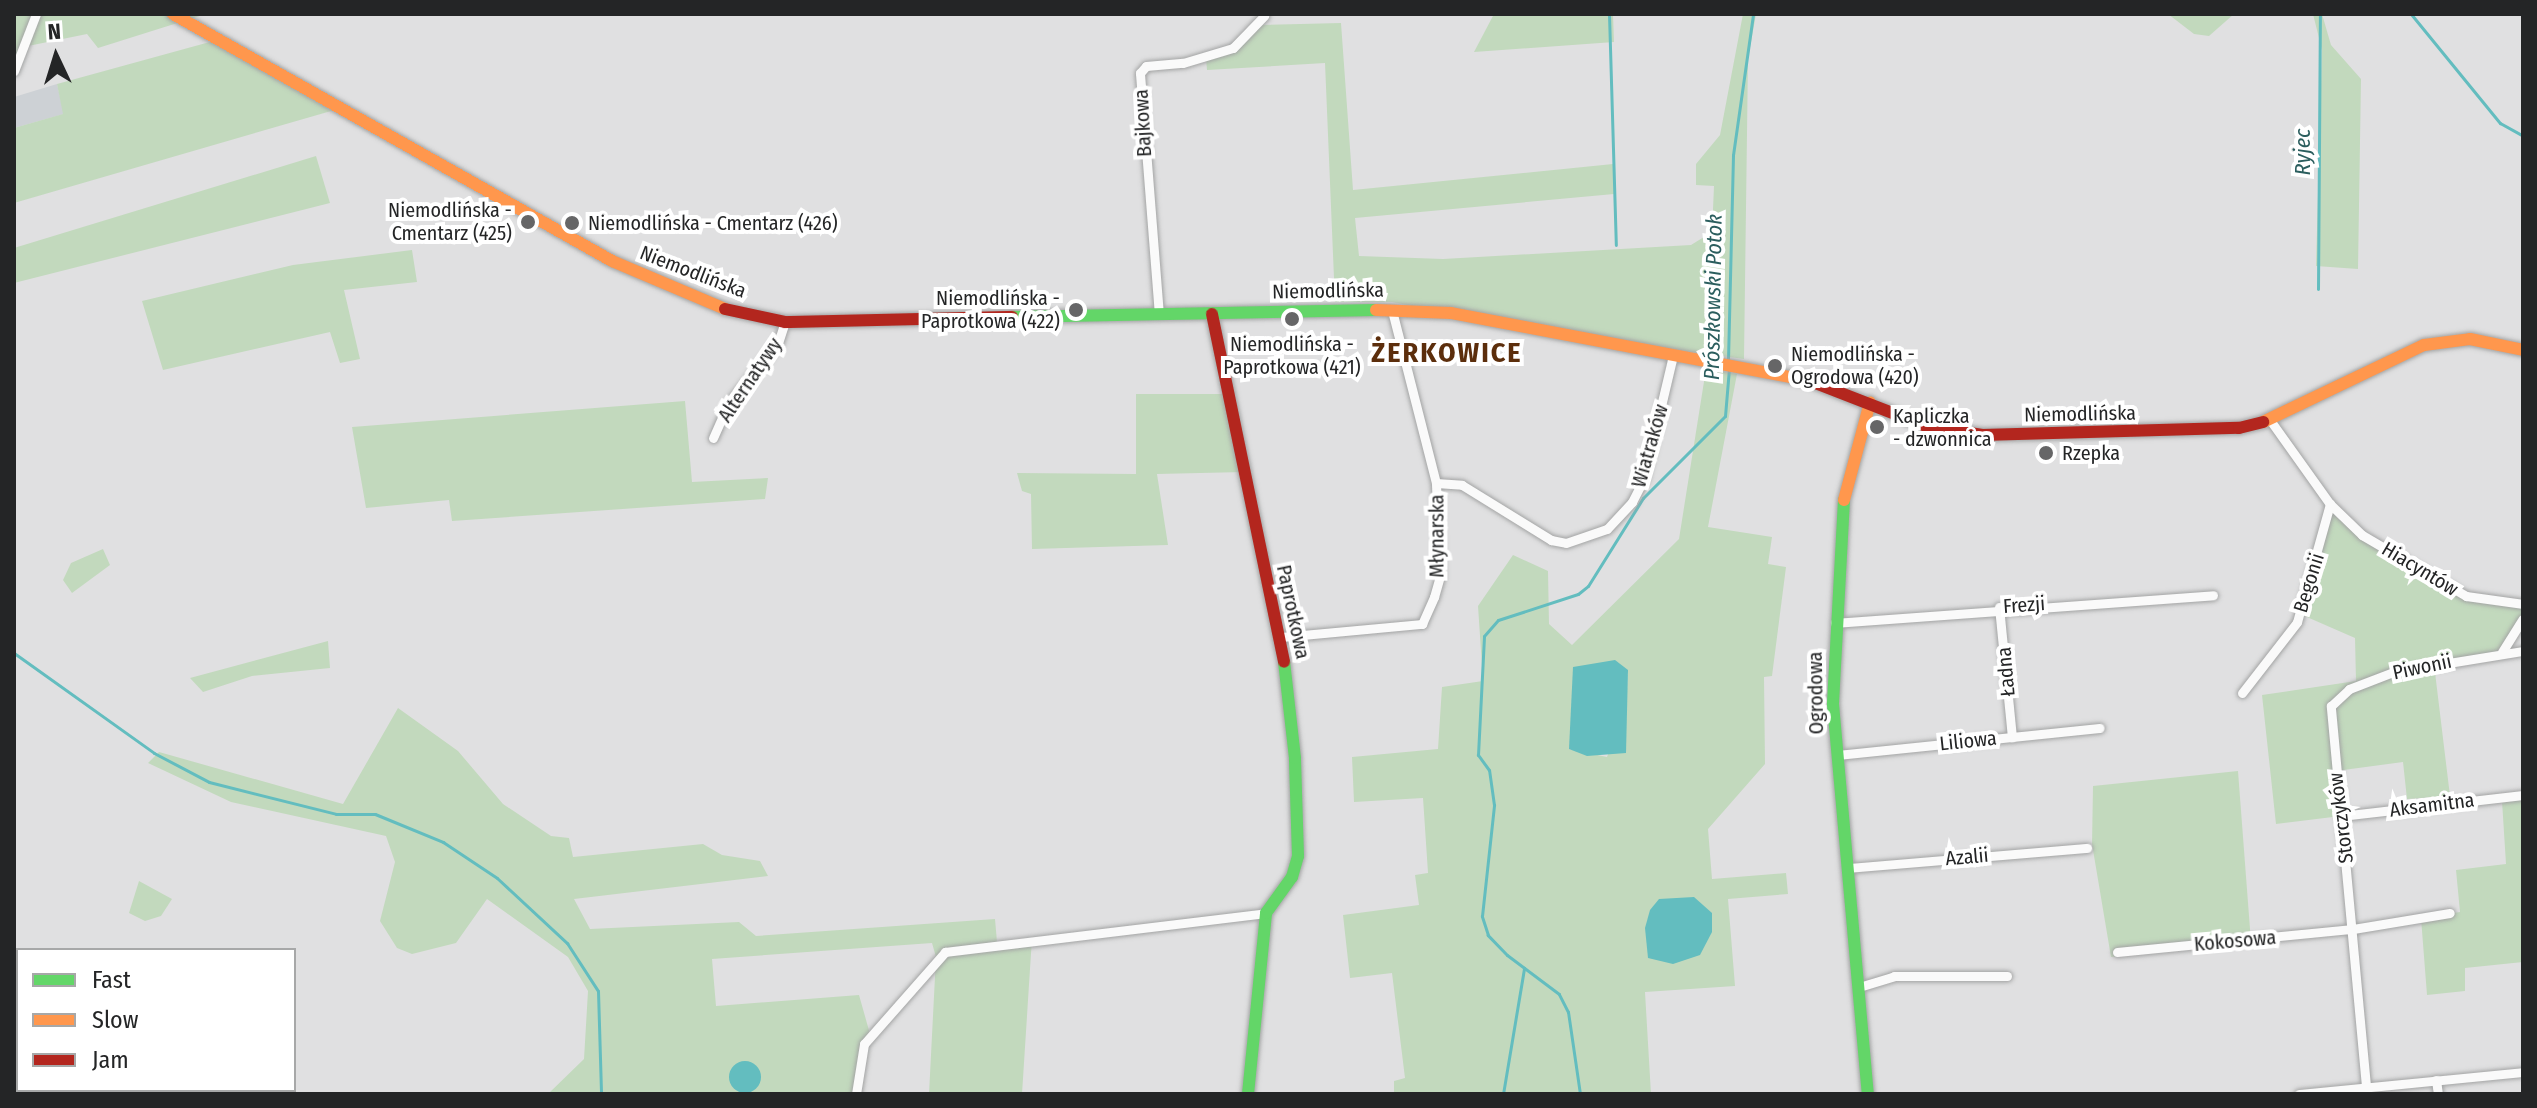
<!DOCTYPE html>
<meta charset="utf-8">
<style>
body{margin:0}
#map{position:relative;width:2537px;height:1108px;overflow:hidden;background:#e0e0e1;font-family:"Fira Sans Condensed",sans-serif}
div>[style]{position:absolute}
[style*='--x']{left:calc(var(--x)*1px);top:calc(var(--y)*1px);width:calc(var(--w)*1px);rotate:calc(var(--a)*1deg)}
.built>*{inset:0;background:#cdd1d5}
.green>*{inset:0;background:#c2d9bd}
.water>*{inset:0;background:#63bdbf}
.round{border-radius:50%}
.stream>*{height:3px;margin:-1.5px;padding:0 1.5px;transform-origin:1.5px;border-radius:1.5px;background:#63bdbf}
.roads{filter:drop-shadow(0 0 2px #a3a4a4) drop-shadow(0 0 2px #a3a4a4)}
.street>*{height:9px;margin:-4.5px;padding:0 4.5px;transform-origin:4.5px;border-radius:4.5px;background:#fafafa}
.fast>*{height:12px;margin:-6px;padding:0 6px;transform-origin:6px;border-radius:6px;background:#63d668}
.slow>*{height:12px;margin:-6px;padding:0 6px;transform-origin:6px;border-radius:6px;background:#ff974d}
.jam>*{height:12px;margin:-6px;padding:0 6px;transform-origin:6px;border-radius:6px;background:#b3261e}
.dots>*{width:22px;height:22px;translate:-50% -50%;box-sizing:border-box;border:4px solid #fff;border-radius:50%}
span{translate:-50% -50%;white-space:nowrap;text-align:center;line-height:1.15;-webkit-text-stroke:8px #fff;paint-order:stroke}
.street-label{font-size:20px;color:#242526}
.poi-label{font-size:20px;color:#242526}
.right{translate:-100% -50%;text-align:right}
.left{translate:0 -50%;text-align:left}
.water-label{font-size:22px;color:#2b5e5e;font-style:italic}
.district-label{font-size:28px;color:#5c2e0c;font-weight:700;letter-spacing:2px}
.frame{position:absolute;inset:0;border:16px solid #242526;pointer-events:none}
.legend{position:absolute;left:16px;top:948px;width:280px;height:144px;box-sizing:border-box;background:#fff;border:2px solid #a7a8a8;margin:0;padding:10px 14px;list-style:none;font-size:24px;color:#242526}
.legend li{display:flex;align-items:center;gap:16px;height:40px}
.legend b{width:40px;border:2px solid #a7a8a8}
.north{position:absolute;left:16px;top:16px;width:80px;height:80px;-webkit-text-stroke:6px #fff;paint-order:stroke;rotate:356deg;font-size:22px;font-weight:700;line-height:32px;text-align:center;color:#242526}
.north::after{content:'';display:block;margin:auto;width:28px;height:36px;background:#242526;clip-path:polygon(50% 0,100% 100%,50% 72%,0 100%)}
</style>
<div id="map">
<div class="built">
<i style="clip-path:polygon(57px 84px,64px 114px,14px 128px,14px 97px)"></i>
</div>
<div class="green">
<i style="clip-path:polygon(14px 14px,206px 14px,98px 48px,87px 34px,23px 47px,14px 71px)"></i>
<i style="clip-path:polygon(1494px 14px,1613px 14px,1614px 42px,1474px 52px)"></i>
<i style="clip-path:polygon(1743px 14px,1756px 14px,1748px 59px,1744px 359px,1545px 332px,1392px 302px,1335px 302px,1325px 63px,1207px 70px,1206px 58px,1233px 48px,1257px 25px,1341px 23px,1353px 190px,1613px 164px,1614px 194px,1355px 218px,1359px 256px,1443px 259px,1691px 245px,1712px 232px,1714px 186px,1696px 185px,1696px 164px,1720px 135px)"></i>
<i style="clip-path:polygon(2168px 14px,2234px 14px,2209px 36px,2194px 34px)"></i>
<i style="clip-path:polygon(2313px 14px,2322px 14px,2331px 45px,2361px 79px,2358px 269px,2316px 266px,2322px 50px)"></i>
<i style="clip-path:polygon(217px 40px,338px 109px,14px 203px,14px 128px,63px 114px,57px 84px)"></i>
<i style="clip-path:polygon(316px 156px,330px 203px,14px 283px,14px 248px)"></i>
<i style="clip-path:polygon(412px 250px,417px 282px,344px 290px,360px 359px,340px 363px,330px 332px,163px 370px,142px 301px,293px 265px)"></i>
<i style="clip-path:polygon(evenodd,1706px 369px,1737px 374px,1708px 527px,1772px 537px,1768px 564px,1786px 567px,1772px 676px,1764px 677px,1765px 764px,1708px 829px,1712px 879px,1786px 873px,1788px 894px,1728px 899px,1735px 986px,1645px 992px,1651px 1094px,1394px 1094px,1394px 1081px,1405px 1078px,1392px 973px,1350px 978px,1343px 915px,1419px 905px,1415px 875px,1428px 873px,1423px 798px,1354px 802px,1352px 757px,1438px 749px,1442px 687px,1483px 681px,1478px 606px,1513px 555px,1548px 571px,1549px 624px,1572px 645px,1679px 539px,1706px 369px,1628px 670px,1626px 707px,1607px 757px,1569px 749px,1628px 670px)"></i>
<i style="clip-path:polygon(1136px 394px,1223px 394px,1244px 472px,1157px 474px,1168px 545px,1032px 549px,1031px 494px,1022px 491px,1017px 473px,1136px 474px)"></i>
<i style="clip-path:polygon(685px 401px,692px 482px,768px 478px,765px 499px,452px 521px,449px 500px,366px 508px,352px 427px)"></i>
<i style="clip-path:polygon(2330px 504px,2362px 535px,2466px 596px,2523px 604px,2523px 619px,2502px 652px,2434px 664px,2450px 796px,2407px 799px,2403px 762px,2336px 771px,2341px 816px,2276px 824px,2262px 695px,2356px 681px,2355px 638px,2300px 614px)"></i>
<i style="clip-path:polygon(103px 549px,110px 565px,72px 593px,63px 580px,71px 563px)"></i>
<i style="clip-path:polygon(328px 641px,330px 668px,252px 676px,203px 692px,190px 678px)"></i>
<i style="clip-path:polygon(398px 708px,458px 751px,503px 804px,551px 836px,569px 838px,573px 857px,703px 844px,722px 855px,760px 861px,768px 876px,574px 899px,590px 929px,739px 922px,756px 936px,995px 919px,997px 942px,1032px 938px,1022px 1094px,929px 1094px,936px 957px,932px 943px,712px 959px,716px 1006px,859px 995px,870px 1034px,856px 1094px,548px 1094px,584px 1059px,588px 991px,568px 957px,487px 899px,456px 943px,412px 954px,397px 948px,380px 921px,395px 862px,386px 836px,231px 802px,148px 763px,159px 752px,343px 804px)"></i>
<i style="clip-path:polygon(2238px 771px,2251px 942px,2111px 957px,2092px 844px,2093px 786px)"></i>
<i style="clip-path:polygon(2523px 799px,2523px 962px,2465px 968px,2465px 991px,2427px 995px,2421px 918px,2460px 912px,2456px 870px,2506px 864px,2502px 801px)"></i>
<i style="clip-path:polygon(139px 881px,172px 899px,161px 916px,145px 921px,129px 913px)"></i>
</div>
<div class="water">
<i style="clip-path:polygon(1615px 660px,1628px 670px,1626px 753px,1587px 756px,1569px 749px,1573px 667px)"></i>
<i style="clip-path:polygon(1694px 897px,1712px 913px,1712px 932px,1700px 955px,1673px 964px,1648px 958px,1645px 928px,1650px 910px,1659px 899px)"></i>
<i class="round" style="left:729px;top:1061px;width:32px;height:32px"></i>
</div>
<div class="stream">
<i style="--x:1609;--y:14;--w:231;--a:88.3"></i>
<i style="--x:2411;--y:14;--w:141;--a:50.8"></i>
<i style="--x:2500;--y:123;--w:26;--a:29"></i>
<i style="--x:2318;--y:289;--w:275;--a:-89.6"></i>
<i style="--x:1728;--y:360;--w:205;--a:-88.6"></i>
<i style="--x:1733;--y:155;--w:142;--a:-81.9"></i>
<i style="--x:14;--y:653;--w:172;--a:35.5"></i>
<i style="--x:154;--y:753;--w:62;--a:27.8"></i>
<i style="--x:209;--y:782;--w:131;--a:14.1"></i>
<i style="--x:336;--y:814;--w:39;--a:0"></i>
<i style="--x:375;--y:814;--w:74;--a:22.4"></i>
<i style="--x:443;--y:842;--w:65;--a:33.7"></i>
<i style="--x:497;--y:878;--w:96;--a:42.9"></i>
<i style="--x:567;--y:943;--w:57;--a:57.1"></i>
<i style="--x:598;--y:991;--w:103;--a:88.3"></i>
<i style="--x:1503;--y:1094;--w:128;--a:-80.5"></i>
<i style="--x:1580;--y:1094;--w:83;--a:-98.3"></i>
<i style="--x:1568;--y:1012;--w:20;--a:-117"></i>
<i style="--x:1559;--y:994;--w:65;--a:-143.1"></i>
<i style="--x:1507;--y:955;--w:28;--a:-134"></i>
<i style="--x:1488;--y:935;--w:20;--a:-108"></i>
<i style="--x:1482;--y:916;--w:112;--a:-83.8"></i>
<i style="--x:1494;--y:805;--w:35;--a:-98"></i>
<i style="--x:1489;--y:770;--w:19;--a:-126"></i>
<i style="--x:1478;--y:755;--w:119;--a:-87.1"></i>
<i style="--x:1484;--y:636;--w:21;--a:-49"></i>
<i style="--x:1498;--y:620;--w:84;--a:-18"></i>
<i style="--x:1578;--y:594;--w:13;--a:-39"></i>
<i style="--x:1588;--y:586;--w:104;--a:-58"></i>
<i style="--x:1643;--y:498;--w:116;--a:-45"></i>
<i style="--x:1725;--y:416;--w:48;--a:-85.2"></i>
</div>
<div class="roads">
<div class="street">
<i style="--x:14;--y:71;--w:61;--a:-68.9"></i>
<i style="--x:1159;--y:315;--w:243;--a:-94.5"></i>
<i style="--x:1140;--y:73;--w:9;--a:-49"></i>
<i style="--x:1146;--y:66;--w:37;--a:-5"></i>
<i style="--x:1183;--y:63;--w:52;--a:-16.7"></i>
<i style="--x:1233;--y:48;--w:45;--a:-45.9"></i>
<i style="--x:2270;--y:420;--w:103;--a:54.5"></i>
<i style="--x:2330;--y:504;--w:45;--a:44.1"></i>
<i style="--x:2362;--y:535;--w:121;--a:30.4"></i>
<i style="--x:2466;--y:596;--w:58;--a:8"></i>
<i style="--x:713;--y:438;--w:37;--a:-66"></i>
<i style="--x:728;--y:404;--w:79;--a:-50.7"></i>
<i style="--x:778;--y:343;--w:22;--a:-72"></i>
<i style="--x:1436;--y:483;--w:26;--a:4"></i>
<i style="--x:1462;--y:485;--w:105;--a:31.7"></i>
<i style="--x:1551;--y:540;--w:15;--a:11"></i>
<i style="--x:1566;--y:543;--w:43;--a:-18.9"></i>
<i style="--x:1607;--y:529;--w:37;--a:-47"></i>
<i style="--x:1632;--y:502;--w:27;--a:-63"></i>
<i style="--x:1644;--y:478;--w:126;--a:-76.7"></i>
<i style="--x:1999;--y:607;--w:131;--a:84.3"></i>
<i style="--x:1835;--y:623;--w:379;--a:-4.2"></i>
<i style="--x:1281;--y:637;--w:142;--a:-5.3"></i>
<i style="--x:1422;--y:624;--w:30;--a:-66"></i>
<i style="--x:1434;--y:597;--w:22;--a:-74"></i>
<i style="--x:1440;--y:576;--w:93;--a:-92.5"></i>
<i style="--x:1436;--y:483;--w:179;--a:-104.3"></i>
<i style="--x:2502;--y:652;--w:39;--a:-58"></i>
<i style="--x:2242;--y:693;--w:90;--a:-52.2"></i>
<i style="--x:2297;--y:622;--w:123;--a:-74.4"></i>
<i style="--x:1837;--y:755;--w:264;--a:-5.9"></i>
<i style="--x:2341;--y:816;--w:183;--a:-6.6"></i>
<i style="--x:1848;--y:868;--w:240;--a:-4.8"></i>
<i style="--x:2117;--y:952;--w:237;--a:-5.6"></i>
<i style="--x:2353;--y:929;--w:98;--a:-9.4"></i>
<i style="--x:1859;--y:987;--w:37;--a:-17"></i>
<i style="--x:1894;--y:976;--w:113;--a:0"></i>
<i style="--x:14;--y:1003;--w:5;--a:37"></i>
<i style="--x:14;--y:1032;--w:6;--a:-51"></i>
<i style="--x:2436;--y:1080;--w:14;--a:82"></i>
<i style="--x:2366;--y:1086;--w:382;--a:-95.3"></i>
<i style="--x:2331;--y:706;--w:25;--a:-43"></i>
<i style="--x:2349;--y:689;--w:47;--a:-21.1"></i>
<i style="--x:2393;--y:672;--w:132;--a:-9.2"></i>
<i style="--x:856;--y:1094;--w:51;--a:-80.9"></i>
<i style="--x:864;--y:1044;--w:123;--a:-48.6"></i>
<i style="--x:945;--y:952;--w:323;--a:-6.9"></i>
<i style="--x:2299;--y:1094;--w:225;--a:-5.6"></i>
</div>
<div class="fast">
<i style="--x:1012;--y:317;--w:364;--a:-1.1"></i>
<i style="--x:1844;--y:500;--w:204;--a:93.1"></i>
<i style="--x:1833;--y:704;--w:392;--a:84.9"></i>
<i style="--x:1248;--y:1094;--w:182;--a:-84.3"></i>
<i style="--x:1266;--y:913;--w:44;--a:-54.2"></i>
<i style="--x:1292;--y:877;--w:22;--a:-74"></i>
<i style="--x:1298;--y:856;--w:98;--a:-91.8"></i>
<i style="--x:1295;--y:758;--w:97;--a:-96.5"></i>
</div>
<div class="slow">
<i style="--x:173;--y:14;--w:504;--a:29.36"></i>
<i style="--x:612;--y:261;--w:123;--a:23"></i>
<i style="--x:1376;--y:310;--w:75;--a:2.3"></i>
<i style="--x:1451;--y:313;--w:365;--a:10.7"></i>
<i style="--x:2263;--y:422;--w:178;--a:-25.6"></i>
<i style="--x:2424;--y:345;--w:46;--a:-7.4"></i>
<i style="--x:2470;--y:339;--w:54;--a:11.7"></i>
<i style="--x:1844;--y:500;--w:101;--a:-75.1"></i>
</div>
<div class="jam">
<i style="--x:725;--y:309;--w:61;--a:12.2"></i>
<i style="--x:785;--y:322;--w:227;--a:-1.3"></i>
<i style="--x:1212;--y:314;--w:355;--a:78.3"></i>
<i style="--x:1810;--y:381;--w:124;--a:21.2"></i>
<i style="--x:1926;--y:426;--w:57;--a:9.1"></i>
<i style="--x:1982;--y:435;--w:257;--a:-1.6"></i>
<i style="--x:2239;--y:428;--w:25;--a:-14"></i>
</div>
</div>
<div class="dots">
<i style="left:528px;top:222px;background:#666667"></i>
<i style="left:572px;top:223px;background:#666667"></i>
<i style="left:1076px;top:310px;background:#666667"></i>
<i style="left:1292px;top:319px;background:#666667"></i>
<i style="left:1775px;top:366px;background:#666667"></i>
<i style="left:1877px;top:427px;background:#666667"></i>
<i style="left:2046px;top:453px;background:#666667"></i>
</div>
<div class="street-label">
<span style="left:1143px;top:123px;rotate:-93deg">Bajkowa</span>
<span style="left:693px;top:272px;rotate:21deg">Niemodlińska</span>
<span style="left:1328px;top:291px;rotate:-1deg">Niemodlińska</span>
<span style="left:750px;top:380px;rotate:-56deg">Alternatywy</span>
<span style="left:2080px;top:414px;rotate:-1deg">Niemodlińska</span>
<span style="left:1650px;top:446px;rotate:-74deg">Wiatraków</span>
<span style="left:1437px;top:536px;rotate:-90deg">Młynarska</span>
<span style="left:2420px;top:569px;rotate:31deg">Hiacyntów</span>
<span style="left:2309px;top:583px;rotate:-73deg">Begonii</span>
<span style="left:2024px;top:605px;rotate:-4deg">Frezji</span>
<span style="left:1293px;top:612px;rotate:78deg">Paprotkowa</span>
<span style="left:2422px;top:667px;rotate:-12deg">Piwonii</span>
<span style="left:2006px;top:672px;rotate:-95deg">Ładna</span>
<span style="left:1816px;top:693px;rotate:-91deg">Ogrodowa</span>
<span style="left:1968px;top:741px;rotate:-6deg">Liliowa</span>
<span style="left:2432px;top:805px;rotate:-7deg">Aksamitna</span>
<span style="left:2341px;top:818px;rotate:-97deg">Storczyków</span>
<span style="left:1967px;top:857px;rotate:-5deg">Azalii</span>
<span style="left:2235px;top:941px;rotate:-5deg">Kokosowa</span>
</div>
<div class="poi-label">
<span class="right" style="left:512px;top:222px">Niemodlińska -<br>Cmentarz (425)</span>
<span class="left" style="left:588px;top:223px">Niemodlińska - Cmentarz (426)</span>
<span class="right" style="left:1060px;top:310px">Niemodlińska -<br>Paprotkowa (422)</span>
<span style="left:1292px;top:356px">Niemodlińska -<br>Paprotkowa (421)</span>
<span class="left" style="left:1791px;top:366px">Niemodlińska -<br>Ogrodowa (420)</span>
<span class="left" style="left:1893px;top:428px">Kapliczka<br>- dzwonnica</span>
<span class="left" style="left:2062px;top:453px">Rzepka</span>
</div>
<div class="water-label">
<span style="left:2303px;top:152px;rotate:-90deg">Ryjec</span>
<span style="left:1713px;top:297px;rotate:-89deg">Prószkowski Potok</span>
</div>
<div class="district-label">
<span style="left:1447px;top:353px">ŻERKOWICE</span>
</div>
<div class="frame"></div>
<ul class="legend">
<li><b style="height:10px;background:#63d668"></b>Fast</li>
<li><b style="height:10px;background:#ff974d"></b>Slow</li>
<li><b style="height:10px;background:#b3261e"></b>Jam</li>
</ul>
<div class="north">N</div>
</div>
